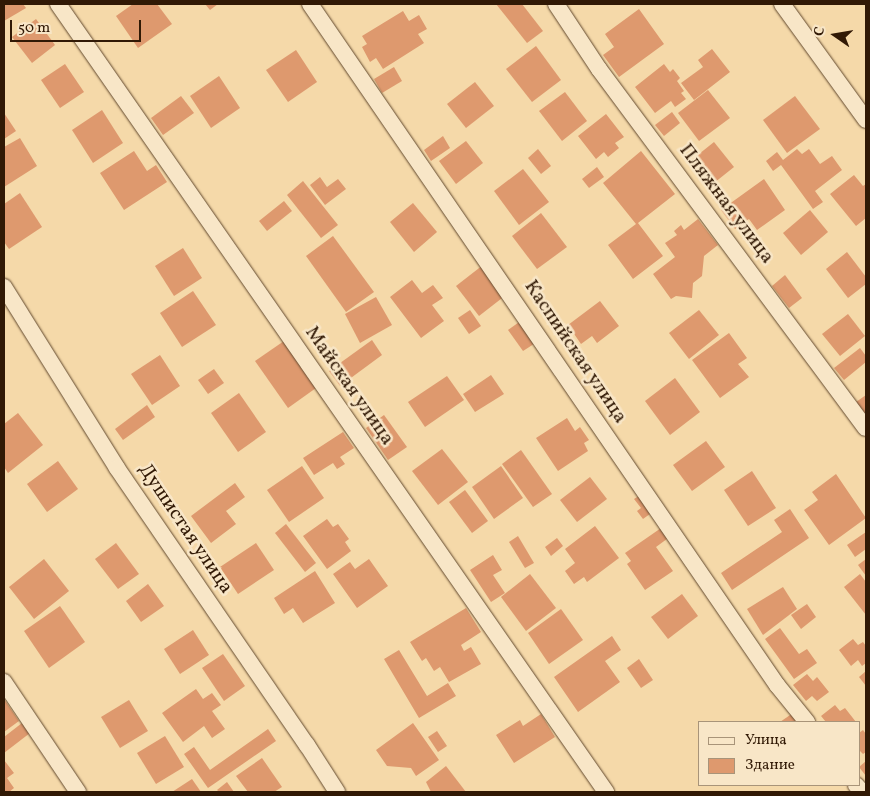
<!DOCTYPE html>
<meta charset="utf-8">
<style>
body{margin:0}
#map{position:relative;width:870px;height:796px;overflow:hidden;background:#f5d9a9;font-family:Vollkorn,serif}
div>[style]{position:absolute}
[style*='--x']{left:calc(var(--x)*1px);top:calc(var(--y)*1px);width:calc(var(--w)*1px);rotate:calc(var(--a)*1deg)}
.building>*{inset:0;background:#de996e}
.roads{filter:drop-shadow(0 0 1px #62492e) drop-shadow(0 0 1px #62492e)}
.street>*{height:16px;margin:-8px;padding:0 8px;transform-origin:8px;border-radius:8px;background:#f8e6c7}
span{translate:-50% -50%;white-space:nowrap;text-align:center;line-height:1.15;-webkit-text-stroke:5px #f8e6c7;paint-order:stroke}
.street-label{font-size:20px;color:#311905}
.frame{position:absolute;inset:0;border:5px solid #311905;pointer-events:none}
.legend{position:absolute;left:698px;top:721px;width:162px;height:65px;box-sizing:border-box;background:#f8e6c7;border:1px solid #a89479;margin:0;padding:6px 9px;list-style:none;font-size:15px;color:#311905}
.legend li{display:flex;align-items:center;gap:10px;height:25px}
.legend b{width:25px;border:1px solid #a89479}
.north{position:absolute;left:810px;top:10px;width:50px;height:50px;-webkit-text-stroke:4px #f8e6c7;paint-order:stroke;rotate:283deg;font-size:14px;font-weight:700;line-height:20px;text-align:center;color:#311905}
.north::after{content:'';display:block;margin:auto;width:18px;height:22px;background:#311905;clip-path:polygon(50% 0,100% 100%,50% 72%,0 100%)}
.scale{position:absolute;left:10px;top:20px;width:131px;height:22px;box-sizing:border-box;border:2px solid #311905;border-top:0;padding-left:6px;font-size:15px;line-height:18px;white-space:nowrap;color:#311905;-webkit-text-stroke:4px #f8e6c7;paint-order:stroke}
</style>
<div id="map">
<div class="building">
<i style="clip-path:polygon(4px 4px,23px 4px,26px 8px,4px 21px)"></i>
<i style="clip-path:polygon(133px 4px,157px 4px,172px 24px,138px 48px,116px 16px)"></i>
<i style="clip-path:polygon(205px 4px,218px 4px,210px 10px)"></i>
<i style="clip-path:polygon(496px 4px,522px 4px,543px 31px,527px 43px)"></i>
<i style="clip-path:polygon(639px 9px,664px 44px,619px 77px,603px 55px,614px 47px,605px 34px)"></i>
<i style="clip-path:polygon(403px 11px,409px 21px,419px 15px,427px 29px,418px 34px,424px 43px,383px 69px,376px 58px,370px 62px,362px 47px,367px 44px,362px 36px)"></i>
<i style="clip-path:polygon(36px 19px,55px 45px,32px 63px,12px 37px)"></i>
<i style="clip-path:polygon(536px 46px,561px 80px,532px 102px,506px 69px)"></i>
<i style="clip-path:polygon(712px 49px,730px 72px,694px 100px,681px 83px,703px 67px,698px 60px)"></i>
<i style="clip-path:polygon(296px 50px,317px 82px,288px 102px,266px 70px)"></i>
<i style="clip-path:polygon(65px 64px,84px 92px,60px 108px,41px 80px)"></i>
<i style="clip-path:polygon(664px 64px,670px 72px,673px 69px,680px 78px,677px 81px,684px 91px,681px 93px,686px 99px,675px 107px,671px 101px,655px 113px,635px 87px)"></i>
<i style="clip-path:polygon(394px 67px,402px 81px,382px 93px,374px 79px)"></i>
<i style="clip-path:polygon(219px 76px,240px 108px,211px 128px,190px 96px)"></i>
<i style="clip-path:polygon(475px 82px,494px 106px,466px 128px,447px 104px)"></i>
<i style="clip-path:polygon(708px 90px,730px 118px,699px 141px,678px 113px)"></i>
<i style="clip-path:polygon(565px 92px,587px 121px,562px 141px,539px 111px)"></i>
<i style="clip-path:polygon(181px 96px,194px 113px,163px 135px,151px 118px)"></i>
<i style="clip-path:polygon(795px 96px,820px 129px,787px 153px,763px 120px)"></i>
<i style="clip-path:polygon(102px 110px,123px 143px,93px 163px,72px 130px)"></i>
<i style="clip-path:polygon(672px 112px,680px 123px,664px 136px,655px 125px)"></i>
<i style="clip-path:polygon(4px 113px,16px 131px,4px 139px)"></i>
<i style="clip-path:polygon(606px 114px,624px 137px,615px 143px,619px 148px,608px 157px,604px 152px,596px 159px,578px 136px)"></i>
<i style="clip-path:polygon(443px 136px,450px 148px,431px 161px,424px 150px)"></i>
<i style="clip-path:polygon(20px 138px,37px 166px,4px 187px,4px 147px)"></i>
<i style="clip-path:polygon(466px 141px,483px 163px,456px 184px,439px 161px)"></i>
<i style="clip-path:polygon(714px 142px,734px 167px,709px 187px,689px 162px)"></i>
<i style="clip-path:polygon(538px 149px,551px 166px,541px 174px,528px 158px)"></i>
<i style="clip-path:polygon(797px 149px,802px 154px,809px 149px,820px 164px,832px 156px,842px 170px,815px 191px,823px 202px,813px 209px,781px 165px,773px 171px,766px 161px,777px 152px,783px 160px)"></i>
<i style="clip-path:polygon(134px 151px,147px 171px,156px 165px,167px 182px,124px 210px,100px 173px)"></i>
<i style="clip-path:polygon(641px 151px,675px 194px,638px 223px,663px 256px,633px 279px,608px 245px,636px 224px,603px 183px)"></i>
<i style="clip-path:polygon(597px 167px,604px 177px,589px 188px,582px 179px)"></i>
<i style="clip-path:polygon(523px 169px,549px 202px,519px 225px,494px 191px)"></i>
<i style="clip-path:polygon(854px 175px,863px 186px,866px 184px,866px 218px,856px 226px,830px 194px)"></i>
<i style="clip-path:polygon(320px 177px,327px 187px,338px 179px,346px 189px,325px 205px,310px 185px)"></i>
<i style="clip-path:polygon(764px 179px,785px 210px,757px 230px,749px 219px,735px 229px,721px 210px)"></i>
<i style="clip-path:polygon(303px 181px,338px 225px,321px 238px,287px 195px)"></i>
<i style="clip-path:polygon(20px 193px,42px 227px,9px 249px,4px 242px,4px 204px)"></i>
<i style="clip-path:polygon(284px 201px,292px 211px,267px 231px,259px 221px)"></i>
<i style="clip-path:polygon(413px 203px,437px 232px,414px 252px,390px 222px)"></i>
<i style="clip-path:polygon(810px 210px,828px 232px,801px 255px,783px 233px)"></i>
<i style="clip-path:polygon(541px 213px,567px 247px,537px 269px,512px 236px)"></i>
<i style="clip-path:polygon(698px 219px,718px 245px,704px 256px,702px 276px,693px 283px,692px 298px,676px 296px,671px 299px,653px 274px,675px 257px,665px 243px,677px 235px,674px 231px,681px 225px,684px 230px)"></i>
<i style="clip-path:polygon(333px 236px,374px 292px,346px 312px,306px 256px)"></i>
<i style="clip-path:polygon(183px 248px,202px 278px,174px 296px,155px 266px)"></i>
<i style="clip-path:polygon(847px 252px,866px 277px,866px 284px,848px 298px,826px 269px)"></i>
<i style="clip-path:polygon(483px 265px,506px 295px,479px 316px,456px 286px)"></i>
<i style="clip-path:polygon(785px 275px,802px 298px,789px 308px,772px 286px)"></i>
<i style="clip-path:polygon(412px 280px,422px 293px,433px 285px,443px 298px,432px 305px,444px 321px,421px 338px,390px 297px)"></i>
<i style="clip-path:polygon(193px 291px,216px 325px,182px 347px,160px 313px)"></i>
<i style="clip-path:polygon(376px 297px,392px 325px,360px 343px,345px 314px)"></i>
<i style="clip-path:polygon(600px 301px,619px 326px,597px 343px,592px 336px,581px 344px,568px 325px)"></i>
<i style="clip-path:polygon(470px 310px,481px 326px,469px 334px,458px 318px)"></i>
<i style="clip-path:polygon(699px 310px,719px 335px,689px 359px,669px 333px)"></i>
<i style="clip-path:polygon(848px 314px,865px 336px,840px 356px,822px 334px)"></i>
<i style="clip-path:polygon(522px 320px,537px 342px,523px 351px,508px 330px)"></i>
<i style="clip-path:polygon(729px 333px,747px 358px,738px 364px,749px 377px,720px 398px,692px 360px)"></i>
<i style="clip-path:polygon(372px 340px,382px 355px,340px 386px,329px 371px)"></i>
<i style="clip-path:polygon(284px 341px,316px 388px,288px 408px,255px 361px)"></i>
<i style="clip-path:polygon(860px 348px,866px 356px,866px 362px,844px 380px,834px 368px)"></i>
<i style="clip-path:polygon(160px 355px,180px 386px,152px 405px,131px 374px)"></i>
<i style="clip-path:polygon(214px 369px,224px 383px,208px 394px,198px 380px)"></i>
<i style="clip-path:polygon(491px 375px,504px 394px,475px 412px,463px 394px)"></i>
<i style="clip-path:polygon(447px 376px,464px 400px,425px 427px,408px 402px)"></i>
<i style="clip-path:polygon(675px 378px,700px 412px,670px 435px,645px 401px)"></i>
<i style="clip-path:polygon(239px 393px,266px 432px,238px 452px,211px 413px)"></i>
<i style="clip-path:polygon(866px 395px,866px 416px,856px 402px)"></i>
<i style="clip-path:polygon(147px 405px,155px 417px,123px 440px,115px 429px)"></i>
<i style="clip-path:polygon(18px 413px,43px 445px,8px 473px,4px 467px,4px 424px)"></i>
<i style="clip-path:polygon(384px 415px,407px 447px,388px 460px,366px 428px)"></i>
<i style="clip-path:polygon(567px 418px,575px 431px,580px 427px,589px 440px,584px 443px,588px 451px,558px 471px,536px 438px)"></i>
<i style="clip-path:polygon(343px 432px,354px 448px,340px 457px,345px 464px,337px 469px,333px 463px,314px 475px,303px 458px)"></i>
<i style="clip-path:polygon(706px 441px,725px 467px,692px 491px,673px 465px)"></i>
<i style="clip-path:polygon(442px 449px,468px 482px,438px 505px,412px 471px)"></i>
<i style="clip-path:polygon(521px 450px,552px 494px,533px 507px,502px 464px)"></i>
<i style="clip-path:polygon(58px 461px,78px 489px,47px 512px,27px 484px)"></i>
<i style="clip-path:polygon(302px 466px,324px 498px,289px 522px,267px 490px)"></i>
<i style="clip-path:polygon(501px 466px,523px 498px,494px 519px,472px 487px)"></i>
<i style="clip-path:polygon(752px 471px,776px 508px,748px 526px,724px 490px)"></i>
<i style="clip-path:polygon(836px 474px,866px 518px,829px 545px,804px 510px,818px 500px,812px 492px)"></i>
<i style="clip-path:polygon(590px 477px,607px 499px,577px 522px,560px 500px)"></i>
<i style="clip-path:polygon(235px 483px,245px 497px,226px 511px,236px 524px,211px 543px,191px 516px)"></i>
<i style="clip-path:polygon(465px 490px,488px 521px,472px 533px,449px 502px)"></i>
<i style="clip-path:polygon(642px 494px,654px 511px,643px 519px,637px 511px,641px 508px,634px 499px)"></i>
<i style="clip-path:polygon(790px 509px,809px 538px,732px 590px,721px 573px,782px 532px,774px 520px)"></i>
<i style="clip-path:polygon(327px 519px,333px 527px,338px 524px,349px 539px,345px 542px,351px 551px,327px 569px,303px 536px)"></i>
<i style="clip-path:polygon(286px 524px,316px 563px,305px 572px,275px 533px)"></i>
<i style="clip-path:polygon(595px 526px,619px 558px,587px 582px,584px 577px,574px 584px,565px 571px,575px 563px,565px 549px)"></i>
<i style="clip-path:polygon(664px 526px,671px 536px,656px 547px,673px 571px,645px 590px,627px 564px,631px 561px,625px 553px)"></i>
<i style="clip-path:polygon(866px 532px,866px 549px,855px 557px,847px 545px)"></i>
<i style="clip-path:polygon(518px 536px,534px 563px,525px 568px,509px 542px)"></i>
<i style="clip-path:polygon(557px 538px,563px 546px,551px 556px,545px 547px)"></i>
<i style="clip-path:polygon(116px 543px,139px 574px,118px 589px,95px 559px)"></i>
<i style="clip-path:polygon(256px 543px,274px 570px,238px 594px,220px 567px)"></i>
<i style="clip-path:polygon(493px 555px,502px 570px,493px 575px,505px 593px,491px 602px,470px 570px)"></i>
<i style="clip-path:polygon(44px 559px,69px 591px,34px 619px,9px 587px)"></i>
<i style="clip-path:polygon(369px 559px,388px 586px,357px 608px,333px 574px,350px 562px,355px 569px)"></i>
<i style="clip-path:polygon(866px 559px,866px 576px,858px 565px)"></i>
<i style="clip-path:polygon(315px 571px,335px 603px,303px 623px,293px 608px,284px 614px,274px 598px)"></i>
<i style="clip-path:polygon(530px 574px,556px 608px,526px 631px,501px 597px)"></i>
<i style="clip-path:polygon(860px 574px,866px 582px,866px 615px,844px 587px)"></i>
<i style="clip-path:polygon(148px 584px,164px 606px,141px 622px,126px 601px)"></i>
<i style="clip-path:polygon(783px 587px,797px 609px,763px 635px,747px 609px)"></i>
<i style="clip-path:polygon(682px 594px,698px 616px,668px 639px,651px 617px)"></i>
<i style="clip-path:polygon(807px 604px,816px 617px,801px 629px,791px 615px)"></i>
<i style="clip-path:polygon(60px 606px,85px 642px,49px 668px,24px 631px)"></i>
<i style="clip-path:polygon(466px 608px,481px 632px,461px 645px,464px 651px,471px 647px,481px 664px,449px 682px,440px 667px,434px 671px,426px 658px,422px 661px,410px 642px)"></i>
<i style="clip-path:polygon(561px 609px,583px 640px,549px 664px,528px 633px)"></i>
<i style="clip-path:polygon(780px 628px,799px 654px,807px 649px,817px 663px,794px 679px,765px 639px)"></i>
<i style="clip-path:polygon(193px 630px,209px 655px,180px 674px,164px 649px)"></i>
<i style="clip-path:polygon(612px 636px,621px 650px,605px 661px,620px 682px,578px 712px,554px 677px)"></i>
<i style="clip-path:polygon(853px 639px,858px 645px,863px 642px,866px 646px,866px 663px,862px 666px,858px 660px,851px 666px,839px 650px)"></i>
<i style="clip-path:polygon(399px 650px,427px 696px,448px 683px,456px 696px,419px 718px,384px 659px)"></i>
<i style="clip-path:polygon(223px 654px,245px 686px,224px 701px,202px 668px)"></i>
<i style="clip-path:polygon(639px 659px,653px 680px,641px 688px,627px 668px)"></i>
<i style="clip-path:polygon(866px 671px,866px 686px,859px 677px)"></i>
<i style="clip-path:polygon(807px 674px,813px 681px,817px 677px,829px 692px,817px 701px,812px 696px,806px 701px,793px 685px)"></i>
<i style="clip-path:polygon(196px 689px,203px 699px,212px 693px,221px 705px,212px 711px,225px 729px,212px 738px,204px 726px,183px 742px,162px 713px)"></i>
<i style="clip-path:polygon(4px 699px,19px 721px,4px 732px)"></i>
<i style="clip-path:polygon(129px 700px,148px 731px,120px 748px,101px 717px)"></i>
<i style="clip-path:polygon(835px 705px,840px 711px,845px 708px,856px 722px,826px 722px,821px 716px)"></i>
<i style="clip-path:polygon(793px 713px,800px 722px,780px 722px)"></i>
<i style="clip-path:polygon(541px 714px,555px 737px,514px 763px,496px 735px,520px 720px,523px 726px)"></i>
<i style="clip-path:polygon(22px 723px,30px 733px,4px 753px,4px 737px)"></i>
<i style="clip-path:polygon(413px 723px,439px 760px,416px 776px,411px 768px,387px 766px,376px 750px)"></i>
<i style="clip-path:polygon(268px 729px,276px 741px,208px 788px,184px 754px,194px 747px,210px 770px)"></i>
<i style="clip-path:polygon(863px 730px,866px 734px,866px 752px,863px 754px,859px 750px,859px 733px)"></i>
<i style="clip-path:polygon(437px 731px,447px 746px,438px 752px,428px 737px)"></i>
<i style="clip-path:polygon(165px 736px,184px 767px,156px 784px,137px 753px)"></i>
<i style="clip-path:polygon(262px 758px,282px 787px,274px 792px,248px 792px,236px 776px)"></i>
<i style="clip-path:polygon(4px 760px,14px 773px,7px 778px,14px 788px,9px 792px,4px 792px)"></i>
<i style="clip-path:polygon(866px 761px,866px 776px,859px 767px)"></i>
<i style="clip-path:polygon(446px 766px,466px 792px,431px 792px,426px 782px)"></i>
<i style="clip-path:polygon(192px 779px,201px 792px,172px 792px)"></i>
<i style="clip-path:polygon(227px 782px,234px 792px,219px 792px,217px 790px)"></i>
</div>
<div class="roads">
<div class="street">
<i style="--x:58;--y:4;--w:960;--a:55.18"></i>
<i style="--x:310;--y:4;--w:826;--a:55.56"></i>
<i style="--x:777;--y:685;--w:48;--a:51"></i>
<i style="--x:556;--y:4;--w:78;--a:56.5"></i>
<i style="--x:599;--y:69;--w:447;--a:53.4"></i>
<i style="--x:782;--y:4;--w:143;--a:54.1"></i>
<i style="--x:4;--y:287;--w:213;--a:58"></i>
<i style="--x:117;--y:468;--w:336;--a:55.6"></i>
<i style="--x:307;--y:745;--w:56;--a:57.4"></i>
<i style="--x:4;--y:682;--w:133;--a:56.1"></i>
<i style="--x:856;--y:785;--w:9;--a:49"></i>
</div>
</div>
<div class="street-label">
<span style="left:726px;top:204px;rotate:53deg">Пляжная улица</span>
<span style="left:575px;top:352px;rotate:56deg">Каспийская улица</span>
<span style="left:349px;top:386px;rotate:55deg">Майская улица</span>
<span style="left:185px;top:529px;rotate:56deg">Душистая улица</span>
</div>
<div class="frame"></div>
<ul class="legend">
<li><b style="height:6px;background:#f8e6c7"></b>Улица</li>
<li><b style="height:14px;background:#de996e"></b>Здание</li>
</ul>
<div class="north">С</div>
<div class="scale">50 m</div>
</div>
